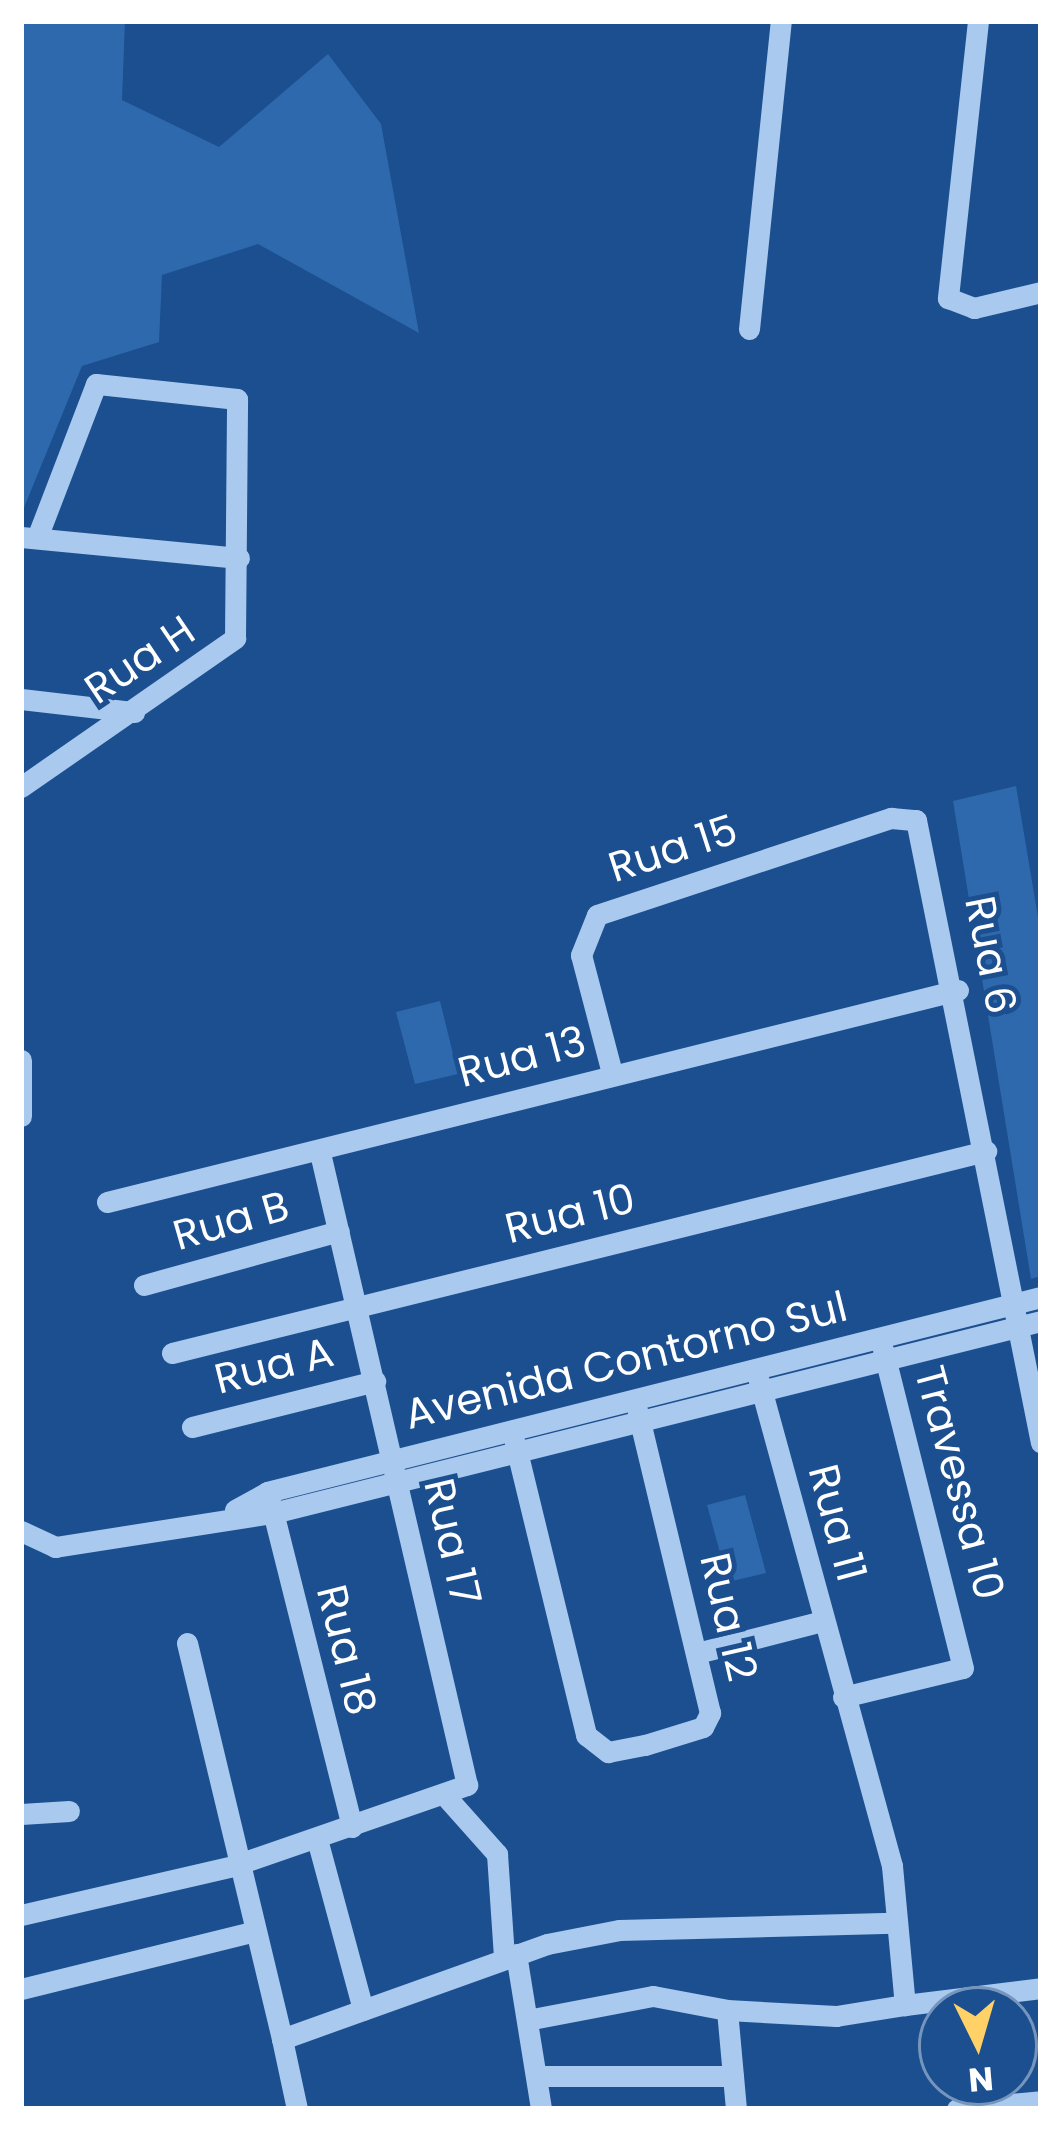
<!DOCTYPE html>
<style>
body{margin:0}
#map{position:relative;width:1062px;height:2130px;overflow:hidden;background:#1b4f8f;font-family:Poppins,sans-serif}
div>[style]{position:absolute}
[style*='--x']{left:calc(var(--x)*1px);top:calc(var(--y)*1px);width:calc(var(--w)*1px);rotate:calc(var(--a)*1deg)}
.green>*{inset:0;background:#2e69ad}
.minor>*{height:21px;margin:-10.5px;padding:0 10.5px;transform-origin:10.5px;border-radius:10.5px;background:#a9c9ee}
span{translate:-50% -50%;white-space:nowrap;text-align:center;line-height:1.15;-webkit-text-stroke:10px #1b4f8f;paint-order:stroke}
.street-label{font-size:42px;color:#fff}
.frame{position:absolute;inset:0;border:24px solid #fff;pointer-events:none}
.north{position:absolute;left:918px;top:1986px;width:120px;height:120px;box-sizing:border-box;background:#1b4f8f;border:3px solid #7695bc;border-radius:50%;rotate:175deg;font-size:33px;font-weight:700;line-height:48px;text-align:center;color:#fff}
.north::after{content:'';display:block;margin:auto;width:42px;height:54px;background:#ffd166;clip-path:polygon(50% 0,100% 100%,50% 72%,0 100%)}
</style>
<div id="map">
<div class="green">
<i style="clip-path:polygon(21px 21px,125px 21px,122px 100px,219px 147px,328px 54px,381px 124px,419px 333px,258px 244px,162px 275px,159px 342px,82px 366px,21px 515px)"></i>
<i style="clip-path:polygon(1016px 786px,1041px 935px,1041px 1276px,1031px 1279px,953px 801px)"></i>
<i style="clip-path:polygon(440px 1001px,458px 1074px,415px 1084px,396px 1012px)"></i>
<i style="clip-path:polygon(745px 1495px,766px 1573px,728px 1582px,707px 1505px)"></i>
</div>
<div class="minor">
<i style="--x:978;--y:21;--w:279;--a:96.2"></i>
<i style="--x:948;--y:298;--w:28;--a:21"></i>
<i style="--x:974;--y:308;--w:69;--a:-13.4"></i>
<i style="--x:749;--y:329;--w:310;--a:-84.1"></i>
<i style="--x:21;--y:537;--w:219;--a:5.5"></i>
<i style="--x:21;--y:699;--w:114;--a:6.6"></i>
<i style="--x:21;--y:787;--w:261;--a:-34.8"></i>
<i style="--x:235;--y:638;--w:239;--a:-89.5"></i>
<i style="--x:237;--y:399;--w:142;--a:-173.9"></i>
<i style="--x:96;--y:384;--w:165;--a:111"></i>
<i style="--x:21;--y:1060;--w:56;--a:90"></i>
<i style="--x:612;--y:1073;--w:122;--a:-104.7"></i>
<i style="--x:581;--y:955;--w:43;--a:-68.2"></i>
<i style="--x:597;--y:915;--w:310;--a:-18.3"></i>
<i style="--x:891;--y:818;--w:25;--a:5"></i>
<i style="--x:916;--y:820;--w:635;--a:78.65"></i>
<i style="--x:107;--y:1202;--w:877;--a:-13.99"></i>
<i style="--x:144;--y:1285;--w:202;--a:-15.5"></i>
<i style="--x:172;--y:1353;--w:839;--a:-13.94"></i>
<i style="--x:759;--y:1381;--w:503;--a:74.66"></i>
<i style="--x:892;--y:1866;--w:140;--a:84.7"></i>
<i style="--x:905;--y:2005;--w:137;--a:-7.1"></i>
<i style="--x:192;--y:1427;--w:189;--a:-14.1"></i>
<i style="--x:515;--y:1443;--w:301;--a:76.3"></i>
<i style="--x:586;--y:1735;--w:28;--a:38"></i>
<i style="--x:608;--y:1752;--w:38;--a:-11"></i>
<i style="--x:645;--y:1745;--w:61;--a:-17.2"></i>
<i style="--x:703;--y:1727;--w:16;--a:-63"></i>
<i style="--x:710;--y:1713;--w:309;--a:-103.5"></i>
<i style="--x:271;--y:1504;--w:333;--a:75.9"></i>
<i style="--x:235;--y:1510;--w:37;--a:-29"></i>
<i style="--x:267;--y:1492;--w:798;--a:-14.14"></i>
<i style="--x:21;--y:1531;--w:38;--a:25"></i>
<i style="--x:55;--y:1547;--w:221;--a:-8.9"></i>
<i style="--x:273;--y:1513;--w:792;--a:-14.04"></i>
<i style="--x:187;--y:1643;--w:407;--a:76.5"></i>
<i style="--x:697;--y:1653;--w:130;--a:-14.3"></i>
<i style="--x:843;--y:1697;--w:123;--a:-13.6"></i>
<i style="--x:963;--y:1668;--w:328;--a:-104.1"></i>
<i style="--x:448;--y:1799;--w:74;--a:48.3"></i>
<i style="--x:497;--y:1854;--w:104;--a:86.1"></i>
<i style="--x:21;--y:1814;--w:48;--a:-3.6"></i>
<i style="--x:317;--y:1839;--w:177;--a:74.9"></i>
<i style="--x:21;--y:1915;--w:218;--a:-13"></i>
<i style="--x:233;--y:1866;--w:248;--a:-19.1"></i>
<i style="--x:467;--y:1785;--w:649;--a:-103.09"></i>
<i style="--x:516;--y:1954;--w:157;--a:80.8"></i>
<i style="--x:21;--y:1989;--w:238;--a:-13.9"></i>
<i style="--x:527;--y:2020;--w:128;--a:-10.8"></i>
<i style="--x:653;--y:1996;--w:75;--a:10.7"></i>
<i style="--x:537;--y:2076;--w:196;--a:0"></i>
<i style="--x:297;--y:2109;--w:72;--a:-102.1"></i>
<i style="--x:282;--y:2039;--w:282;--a:-19.7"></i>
<i style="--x:547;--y:1944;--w:73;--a:-11"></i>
<i style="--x:619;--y:1930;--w:274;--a:-1.5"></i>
<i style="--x:736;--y:2109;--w:99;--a:-95.2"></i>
<i style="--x:727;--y:2010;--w:109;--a:3.2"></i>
<i style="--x:836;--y:2016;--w:70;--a:-9.1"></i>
<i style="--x:957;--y:2109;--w:84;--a:-5.4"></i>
</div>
<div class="street-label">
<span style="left:140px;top:660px;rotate:-34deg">Rua H</span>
<span style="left:673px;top:849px;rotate:-18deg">Rua 15</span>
<span style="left:990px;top:955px;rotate:79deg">Rua 6</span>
<span style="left:522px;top:1057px;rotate:-15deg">Rua 13</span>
<span style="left:570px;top:1214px;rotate:-14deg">Rua 10</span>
<span style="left:231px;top:1221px;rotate:-16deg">Rua B</span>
<span style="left:626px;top:1361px;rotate:-14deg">Avenida Contorno Sul</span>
<span style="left:274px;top:1366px;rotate:-14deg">Rua A</span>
<span style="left:959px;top:1483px;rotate:75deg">Travessa 10</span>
<span style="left:837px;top:1523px;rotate:75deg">Rua 11</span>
<span style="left:452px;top:1542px;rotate:77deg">Rua 17</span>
<span style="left:728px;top:1617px;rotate:77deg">Rua 12</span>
<span style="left:346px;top:1650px;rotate:76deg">Rua 18</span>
</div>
<div class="frame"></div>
<div class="north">N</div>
</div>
